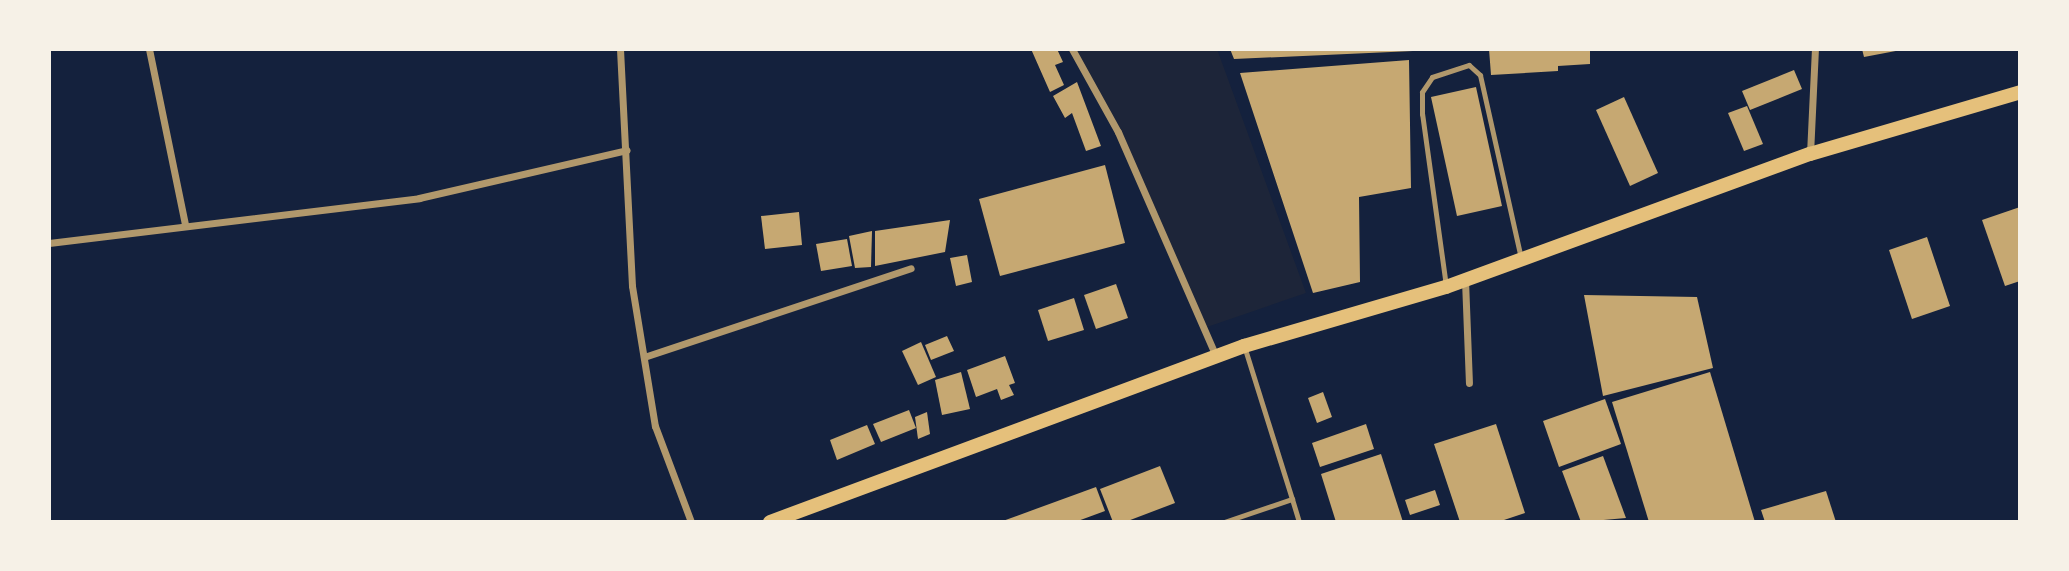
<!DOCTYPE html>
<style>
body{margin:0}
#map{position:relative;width:2069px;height:571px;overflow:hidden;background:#14213d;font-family:"PT Sans Narrow",sans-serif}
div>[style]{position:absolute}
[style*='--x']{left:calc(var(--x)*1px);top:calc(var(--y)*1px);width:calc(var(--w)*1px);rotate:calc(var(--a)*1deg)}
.green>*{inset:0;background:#1d2539}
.building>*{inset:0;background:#c6a872}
.service>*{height:5px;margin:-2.5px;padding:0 2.5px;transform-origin:2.5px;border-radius:2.5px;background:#b1986c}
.minor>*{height:7px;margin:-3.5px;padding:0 3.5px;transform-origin:3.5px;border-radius:3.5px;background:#b1986c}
.secondary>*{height:14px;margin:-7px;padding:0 7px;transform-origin:7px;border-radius:7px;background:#e5c07b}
span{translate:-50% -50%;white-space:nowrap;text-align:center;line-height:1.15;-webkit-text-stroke:5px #f6f1e7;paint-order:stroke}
.frame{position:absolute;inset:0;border:51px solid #f6f1e7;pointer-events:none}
</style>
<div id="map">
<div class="green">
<i style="clip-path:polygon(1072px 49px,1217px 49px,1306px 293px,1204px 328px,1118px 132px)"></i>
</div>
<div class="building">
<i style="clip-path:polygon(1031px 49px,1057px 49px,1063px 62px,1055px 65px,1064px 85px,1050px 92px)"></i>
<i style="clip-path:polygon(1230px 49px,1412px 49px,1413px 51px,1234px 59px)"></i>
<i style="clip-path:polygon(1489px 49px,1590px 49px,1590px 64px,1558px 66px,1558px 71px,1491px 75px)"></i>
<i style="clip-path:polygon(1862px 49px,1901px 49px,1901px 50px,1864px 57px)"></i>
<i style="clip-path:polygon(1409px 60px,1411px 188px,1359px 197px,1360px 282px,1313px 293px,1240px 73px)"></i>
<i style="clip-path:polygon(1794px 70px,1802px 89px,1750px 110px,1742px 91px)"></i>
<i style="clip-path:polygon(1077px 82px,1101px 146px,1086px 151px,1072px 113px,1065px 118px,1053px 96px)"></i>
<i style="clip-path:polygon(1476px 87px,1502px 206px,1457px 216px,1431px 97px)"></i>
<i style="clip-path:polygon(1624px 97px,1658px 173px,1630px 186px,1596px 110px)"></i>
<i style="clip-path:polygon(1747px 106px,1763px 144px,1744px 151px,1728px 113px)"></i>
<i style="clip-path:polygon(1105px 165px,1125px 243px,1000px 276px,979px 199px)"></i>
<i style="clip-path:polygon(2020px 207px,2020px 281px,2005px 286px,1982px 220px)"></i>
<i style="clip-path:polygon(799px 212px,802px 245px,765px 249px,761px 216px)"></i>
<i style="clip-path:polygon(950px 220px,945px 252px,875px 266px,875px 231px)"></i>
<i style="clip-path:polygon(872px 231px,871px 267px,855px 268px,849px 236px)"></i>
<i style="clip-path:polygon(1927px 237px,1950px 306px,1912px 319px,1889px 250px)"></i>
<i style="clip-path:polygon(847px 239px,852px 266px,821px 271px,816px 244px)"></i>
<i style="clip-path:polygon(967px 255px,972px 282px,956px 286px,950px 258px)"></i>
<i style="clip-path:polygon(1116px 284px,1128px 318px,1096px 329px,1084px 295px)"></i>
<i style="clip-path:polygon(1584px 295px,1697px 297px,1713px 368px,1603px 396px)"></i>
<i style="clip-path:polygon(1074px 298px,1084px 330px,1048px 341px,1038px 310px)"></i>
<i style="clip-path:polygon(947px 336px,954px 351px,931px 360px,925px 345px)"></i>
<i style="clip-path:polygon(921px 342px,936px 377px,918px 385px,902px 351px)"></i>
<i style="clip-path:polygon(1005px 356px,1015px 383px,1009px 385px,1014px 395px,1001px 400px,997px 389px,976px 397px,967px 370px)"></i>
<i style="clip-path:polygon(961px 372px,970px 409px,942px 415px,935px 380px)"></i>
<i style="clip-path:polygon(1710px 372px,1755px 522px,1649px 522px,1612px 402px)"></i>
<i style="clip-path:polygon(1323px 392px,1332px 417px,1317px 423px,1308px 398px)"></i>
<i style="clip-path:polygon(1605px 399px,1621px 444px,1559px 467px,1543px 421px)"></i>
<i style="clip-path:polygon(909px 410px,916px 428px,881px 442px,873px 424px)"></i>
<i style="clip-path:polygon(927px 412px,930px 434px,918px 439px,915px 417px)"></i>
<i style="clip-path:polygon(1366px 424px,1374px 449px,1320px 467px,1312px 443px)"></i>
<i style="clip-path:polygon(1496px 424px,1525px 513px,1498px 522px,1460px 522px,1434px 444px)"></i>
<i style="clip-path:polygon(867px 425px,875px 444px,837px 460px,830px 440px)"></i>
<i style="clip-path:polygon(1381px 454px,1403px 522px,1336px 522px,1321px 474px)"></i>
<i style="clip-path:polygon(1603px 456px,1626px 518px,1581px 522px,1562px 471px)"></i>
<i style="clip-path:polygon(1160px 466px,1175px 503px,1125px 522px,1113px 522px,1100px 489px)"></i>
<i style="clip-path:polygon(1096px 487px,1105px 511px,1075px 522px,1000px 522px)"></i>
<i style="clip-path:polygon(1435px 490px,1440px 505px,1410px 515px,1405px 500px)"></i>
<i style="clip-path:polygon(1826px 491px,1836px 522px,1765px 522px,1761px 510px)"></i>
</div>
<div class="service">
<i style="--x:1446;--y:286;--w:174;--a:-97.9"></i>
<i style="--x:1422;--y:114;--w:22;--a:-90"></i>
<i style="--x:1422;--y:92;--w:18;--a:-56"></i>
<i style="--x:1432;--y:77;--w:39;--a:-18"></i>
<i style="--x:1469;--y:65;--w:15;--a:42"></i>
<i style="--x:1480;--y:75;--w:188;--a:77.4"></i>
<i style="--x:1292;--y:499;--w:24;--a:73"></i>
<i style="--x:1224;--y:522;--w:72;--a:-18.7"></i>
<i style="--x:1292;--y:499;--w:160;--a:-107.4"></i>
</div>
<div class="minor">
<i style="--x:149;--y:49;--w:180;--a:78.4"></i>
<i style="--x:620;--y:49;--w:237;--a:87.1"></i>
<i style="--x:632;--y:286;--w:142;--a:80.7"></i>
<i style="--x:655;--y:426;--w:103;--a:69.4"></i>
<i style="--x:1072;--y:49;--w:95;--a:61"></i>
<i style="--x:1118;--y:132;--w:244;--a:66.4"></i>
<i style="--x:1810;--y:154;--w:105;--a:-87.3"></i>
<i style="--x:49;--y:243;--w:373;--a:-6.9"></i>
<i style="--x:419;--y:198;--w:213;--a:-13"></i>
<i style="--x:1465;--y:280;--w:103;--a:87.8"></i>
<i style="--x:644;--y:357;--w:281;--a:-18.4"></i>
</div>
<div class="secondary">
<i style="--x:770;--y:522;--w:506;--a:-20.37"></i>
<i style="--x:1244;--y:346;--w:210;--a:-16.3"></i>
<i style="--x:1446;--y:287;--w:388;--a:-20.1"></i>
<i style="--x:1810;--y:154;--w:219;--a:-16.4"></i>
</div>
<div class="frame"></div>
</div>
